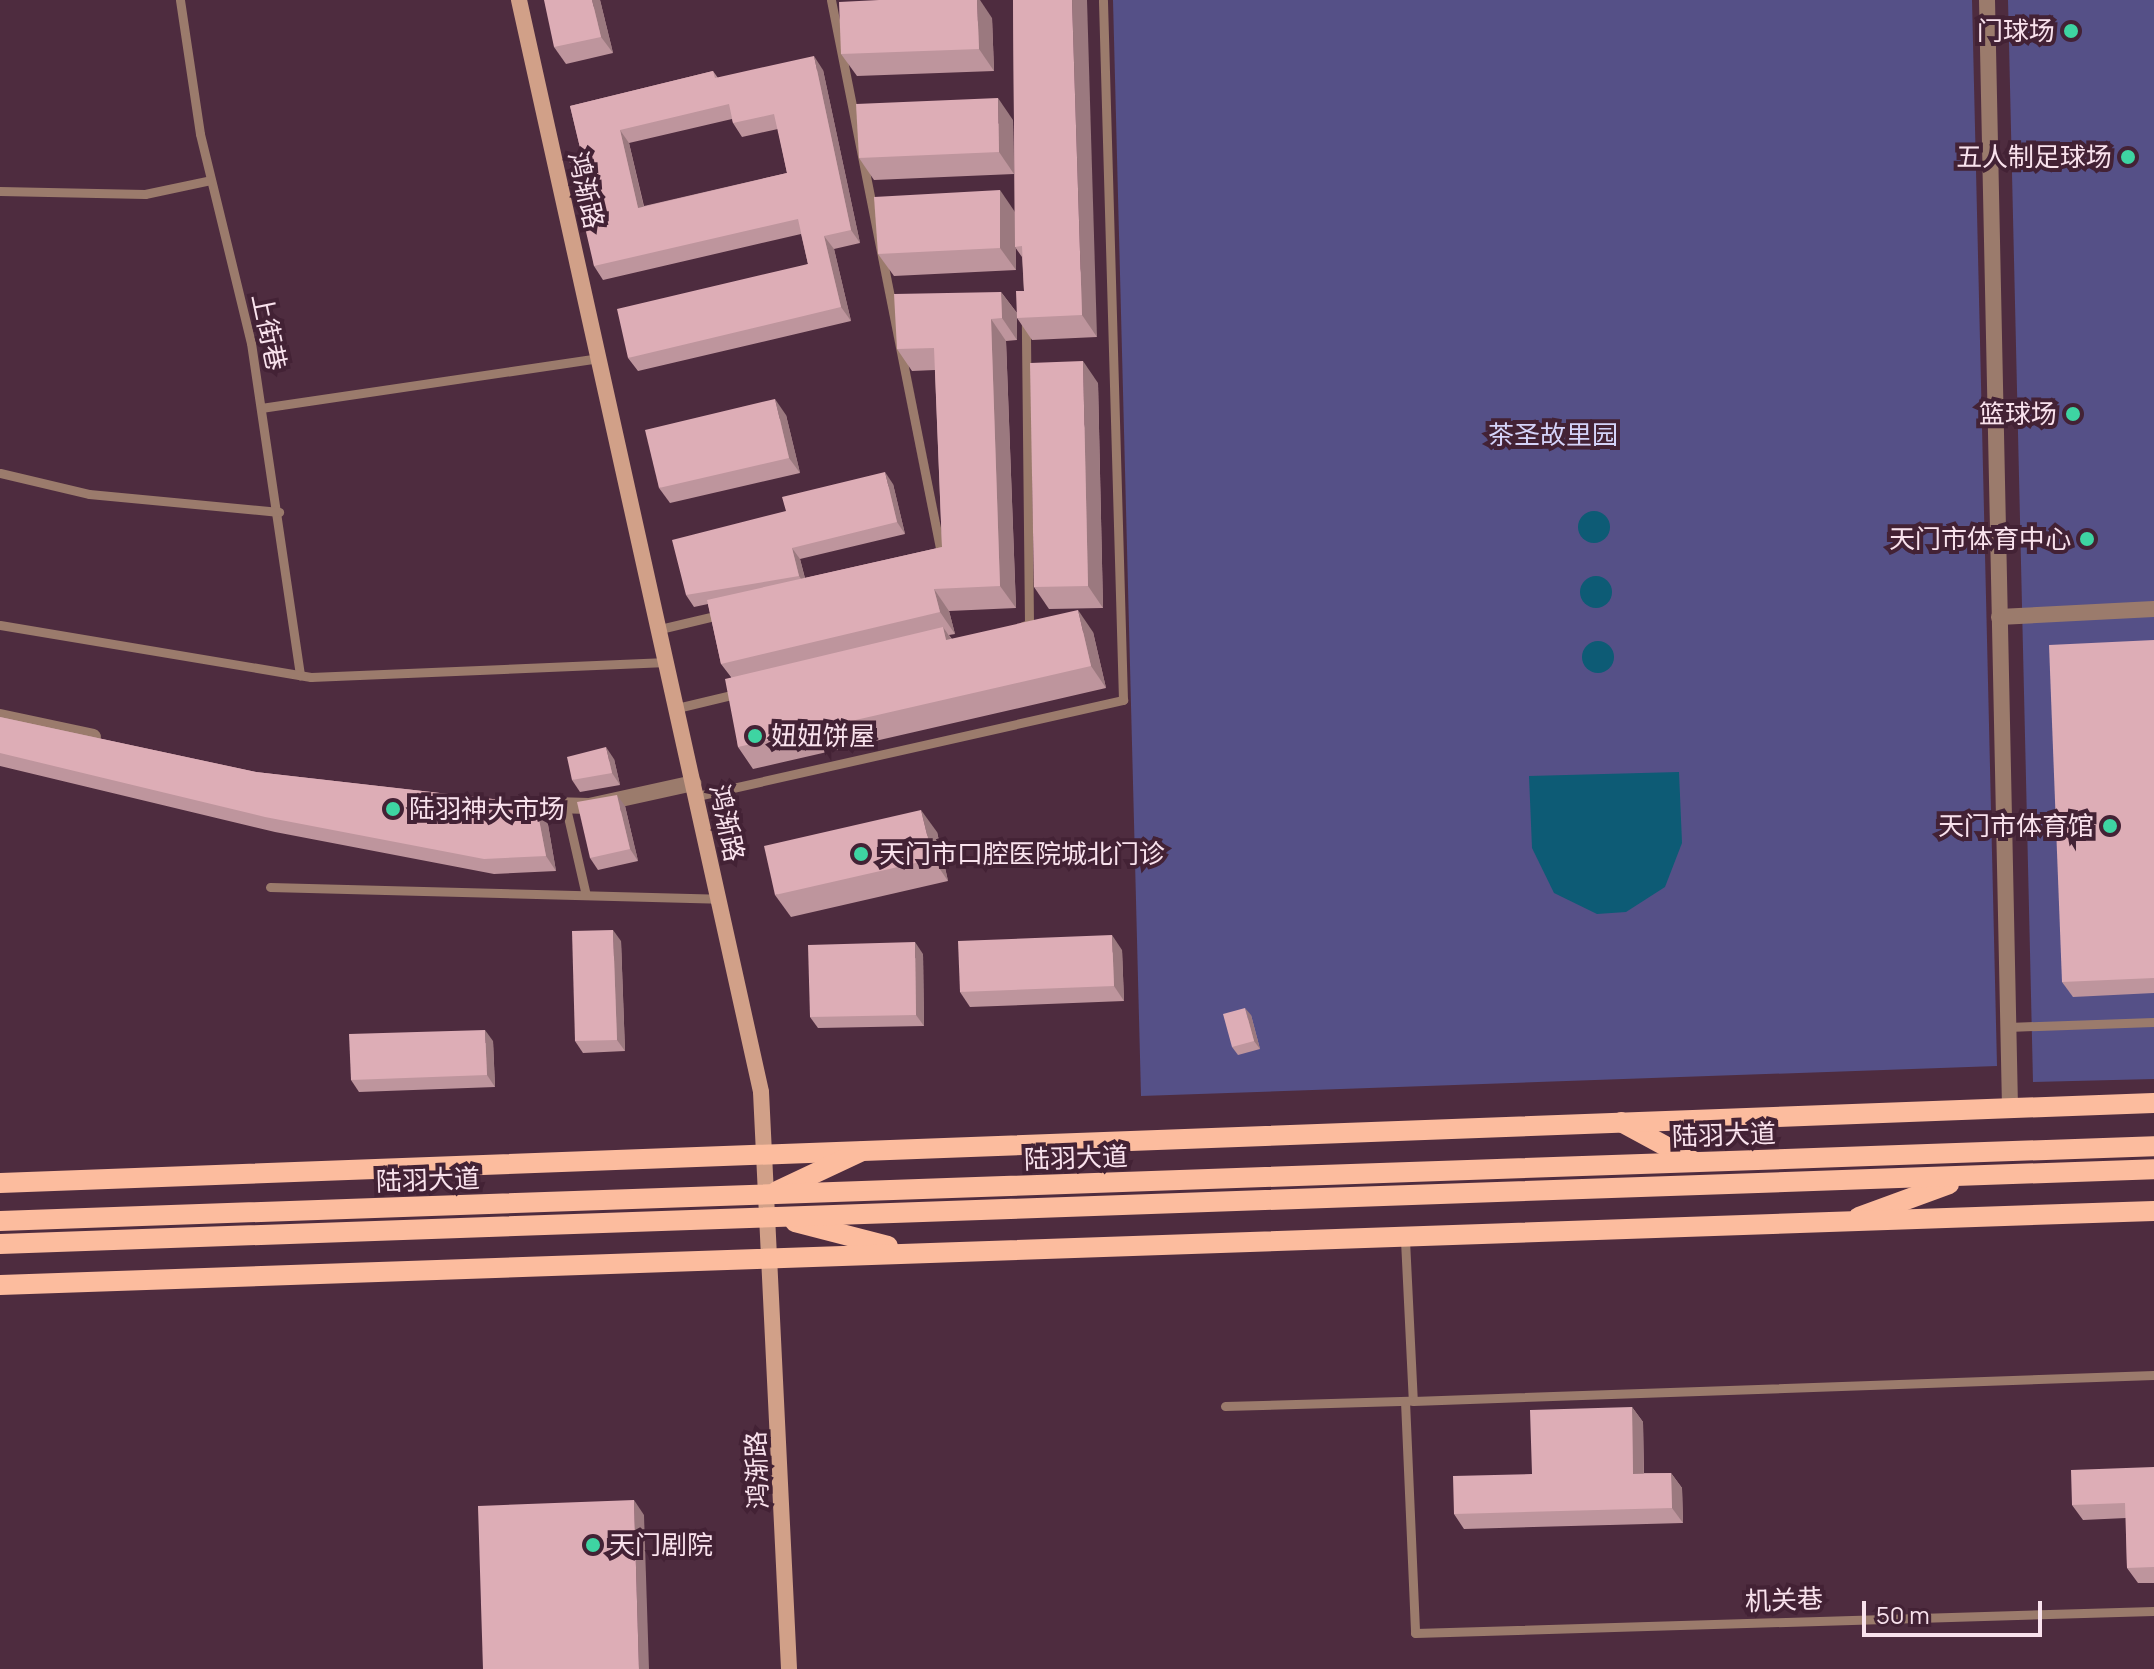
<!DOCTYPE html>
<meta charset="utf-8">
<style>
body{margin:0}
#map{position:relative;width:2154px;height:1669px;overflow:hidden;background:#4e2c3f;font-family:Manrope,"Noto Sans SC",sans-serif}
div>[style]{position:absolute}
[style*='--x']{left:calc(var(--x)*1px);top:calc(var(--y)*1px);width:calc(var(--w)*1px);rotate:calc(var(--a)*1deg)}
.green>*{inset:0;background:#555087}
.water>*{inset:0;background:#0d5b75}
.round{border-radius:50%}
.lane>*{height:9px;margin:-4.5px;padding:0 4.5px;transform-origin:4.5px;border-radius:4.5px;background:#9b7b6c}
.street>*{height:16px;margin:-8px;padding:0 8px;transform-origin:8px;border-radius:8px;background:#9b7b6c}
.secondary>*{height:16px;margin:-8px;padding:0 8px;transform-origin:8px;border-radius:8px;background:#d1a088}
.primary>*{height:20px;margin:-10px;padding:0 10px;transform-origin:10px;border-radius:10px;background:#fcbc9e}
.wall>*{inset:0;background:#be959d}
.shaded-wall>*{inset:0;background:#9b797f}
.building>*{inset:0;background:#ddadb6}
.dots>*{width:22px;height:22px;translate:-50% -50%;box-sizing:border-box;border:4px solid #432235;border-radius:50%}
span{translate:-50% -50%;white-space:nowrap;text-align:center;line-height:1.15;-webkit-text-stroke:8px #432235;paint-order:stroke}
.poi-label{font-size:26px;color:#f9e2ed}
.right{translate:-100% -50%;text-align:right}
.left{translate:0 -50%;text-align:left}
.street-label{font-size:26px;color:#f9e2ed}
.park-label{font-size:26px;color:#d4d3f9}
.scale{position:absolute;left:1862px;top:1601px;width:180px;height:36px;box-sizing:border-box;border:4px solid #f9e2ed;border-top:0;padding-left:10px;font-size:24px;line-height:28px;white-space:nowrap;color:#f9e2ed;-webkit-text-stroke:6px #432235;paint-order:stroke}
</style>
<div id="map">
<div class="green">
<i style="clip-path:polygon(1113px 0,1972px 0,1997px 1066px,1141px 1096px)"></i>
<i style="clip-path:polygon(2008px 0,2154px 0,2154px 1079px,2033px 1082px)"></i>
</div>
<div class="water">
<i class="round" style="left:1578px;top:511px;width:32px;height:32px"></i>
<i class="round" style="left:1580px;top:576px;width:32px;height:32px"></i>
<i class="round" style="left:1582px;top:641px;width:32px;height:32px"></i>
<i style="clip-path:polygon(1679px 772px,1682px 843px,1665px 887px,1626px 912px,1597px 914px,1554px 893px,1532px 848px,1529px 776px)"></i>
</div>
<div class="lane">
<i style="--x:180;--y:0;--w:135;--a:81.5"></i>
<i style="--x:200;--y:134;--w:215;--a:76.3"></i>
<i style="--x:251;--y:343;--w:336;--a:81.6"></i>
<i style="--x:831;--y:0;--w:569;--a:78.75"></i>
<i style="--x:0;--y:191;--w:145;--a:1.2"></i>
<i style="--x:145;--y:194;--w:67;--a:-12"></i>
<i style="--x:261;--y:408;--w:342;--a:-8.4"></i>
<i style="--x:0;--y:473;--w:91;--a:13.3"></i>
<i style="--x:89;--y:494;--w:191;--a:5.4"></i>
<i style="--x:0;--y:625;--w:315;--a:9.5"></i>
<i style="--x:311;--y:677;--w:356;--a:-2.4"></i>
<i style="--x:1023;--y:626;--w:6;--a:-18"></i>
<i style="--x:1029;--y:624;--w:303;--a:-90.6"></i>
<i style="--x:660;--y:629;--w:61;--a:-13.3"></i>
<i style="--x:677;--y:708;--w:65;--a:-13.4"></i>
<i style="--x:697;--y:796;--w:437;--a:-12.7"></i>
<i style="--x:1123;--y:700;--w:700;--a:-91.64"></i>
<i style="--x:566;--y:808;--w:89;--a:77.1"></i>
<i style="--x:270;--y:887;--w:449;--a:1.5"></i>
<i style="--x:2008;--y:1027;--w:146;--a:-2"></i>
<i style="--x:1405;--y:1240;--w:161;--a:87.2"></i>
<i style="--x:1413;--y:1401;--w:741;--a:-2.01"></i>
<i style="--x:1405;--y:1401;--w:232;--a:87.5"></i>
<i style="--x:1415;--y:1633;--w:739;--a:-1.71"></i>
<i style="--x:1225;--y:1406;--w:184;--a:-1.6"></i>
</div>
<div class="street">
<i style="--x:1987;--y:0;--w:1106;--a:88.81"></i>
<i style="--x:1999;--y:617;--w:155;--a:-3"></i>
<i style="--x:0;--y:717;--w:95;--a:12.1"></i>
<i style="--x:518;--y:804;--w:71;--a:1.6"></i>
<i style="--x:589;--y:806;--w:107;--a:-12.4"></i>
</div>
<div class="secondary">
<i style="--x:519;--y:0;--w:1118;--a:77.5"></i>
<i style="--x:761;--y:1092;--w:578;--a:87.22"></i>
</div>
<div class="primary">
<i style="--x:1621;--y:1122;--w:84;--a:28.4"></i>
<i style="--x:0;--y:1183;--w:2155;--a:-2.13"></i>
<i style="--x:777;--y:1191;--w:92;--a:-25.2"></i>
<i style="--x:1859;--y:1217;--w:96;--a:-20.1"></i>
<i style="--x:0;--y:1221;--w:2155;--a:-1.99"></i>
<i style="--x:795;--y:1222;--w:96;--a:14.5"></i>
<i style="--x:0;--y:1244;--w:2155;--a:-1.99"></i>
<i style="--x:0;--y:1285;--w:2155;--a:-1.97"></i>
</div>
<div class="wall">
<i style="clip-path:polygon(600px 0,613px 53px,566px 64px,554px 47px)"></i>
<i style="clip-path:polygon(1013px 0,1097px 337px,1032px 340px,1017px 318px,1024px 291px,1022px 257px,1015px 247px)"></i>
<i style="clip-path:polygon(992px 18px,994px 71px,857px 76px,841px 54px)"></i>
<i style="clip-path:polygon(evenodd,823px 70px,860px 243px,834px 249px,851px 321px,638px 371px,628px 358px,808px 264px,801px 234px,603px 280px,594px 266px,582px 156px,570px 106px,713px 71px,718px 78px,823px 70px,732px 119px,733px 123px,742px 137px,778px 129px,787px 173px,644px 206px,629px 143px,732px 119px)"></i>
<i style="clip-path:polygon(1013px 120px,1014px 174px,874px 180px,859px 158px)"></i>
<i style="clip-path:polygon(1015px 212px,1016px 270px,894px 276px,878px 254px)"></i>
<i style="clip-path:polygon(1001px 292px,1017px 313px,1017px 340px,1006px 341px,1016px 608px,949px 611px,955px 634px,949px 635px,952px 639px,1093px 632px,1106px 688px,753px 769px,738px 747px,731px 677px,721px 664px,708px 604px,694px 607px,686px 595px,893px 484px,905px 534px,800px 559px,805px 578px,942px 547px,935px 370px,912px 371px,897px 349px)"></i>
<i style="clip-path:polygon(1098px 383px,1103px 608px,1049px 609px,1034px 587px)"></i>
<i style="clip-path:polygon(786px 415px,800px 473px,670px 503px,659px 488px)"></i>
<i style="clip-path:polygon(2154px 640px,2154px 993px,2073px 997px,2062px 982px)"></i>
<i style="clip-path:polygon(0 717px,256px 772px,536px 804px,547px 819px,556px 871px,494px 874px,275px 832px,0 766px)"></i>
<i style="clip-path:polygon(614px 759px,620px 785px,580px 792px,572px 780px)"></i>
<i style="clip-path:polygon(625px 806px,638px 861px,598px 870px,590px 858px)"></i>
<i style="clip-path:polygon(937px 832px,948px 881px,791px 917px,775px 895px)"></i>
<i style="clip-path:polygon(621px 941px,625px 1051px,583px 1053px,575px 1041px)"></i>
<i style="clip-path:polygon(1122px 950px,1124px 1001px,970px 1007px,960px 992px)"></i>
<i style="clip-path:polygon(923px 954px,924px 1026px,818px 1028px,810px 1017px)"></i>
<i style="clip-path:polygon(1251px 1015px,1260px 1049px,1238px 1055px,1232px 1047px)"></i>
<i style="clip-path:polygon(493px 1041px,495px 1087px,359px 1092px,351px 1080px)"></i>
<i style="clip-path:polygon(1632px 1407px,1643px 1422px,1644px 1473px,1671px 1473px,1682px 1488px,1683px 1523px,1464px 1529px,1454px 1514px,1532px 1474px)"></i>
<i style="clip-path:polygon(2154px 1467px,2154px 1583px,2138px 1583px,2127px 1568px,2126px 1518px,2083px 1520px,2072px 1505px)"></i>
</div>
<div class="shaded-wall">
<i style="clip-path:polygon(592px 0,600px 0,613px 53px,601px 37px)"></i>
<i style="clip-path:polygon(977px 0,980px 0,992px 18px,994px 71px,979px 49px)"></i>
<i style="clip-path:polygon(1072px 0,1087px 0,1097px 337px,1082px 315px)"></i>
<i style="clip-path:polygon(814px 56px,823px 70px,860px 243px,851px 230px)"></i>
<i style="clip-path:polygon(998px 98px,1013px 120px,1014px 174px,999px 152px)"></i>
<i style="clip-path:polygon(620px 130px,629px 143px,647px 221px,638px 208px)"></i>
<i style="clip-path:polygon(1000px 190px,1015px 212px,1016px 270px,1000px 248px)"></i>
<i style="clip-path:polygon(824px 236px,834px 249px,851px 321px,841px 307px)"></i>
<i style="clip-path:polygon(1001px 292px,1017px 313px,1017px 340px,1002px 318px)"></i>
<i style="clip-path:polygon(991px 319px,1006px 341px,1016px 608px,1000px 586px)"></i>
<i style="clip-path:polygon(1083px 361px,1098px 383px,1103px 608px,1088px 586px)"></i>
<i style="clip-path:polygon(775px 399px,786px 415px,800px 473px,789px 458px)"></i>
<i style="clip-path:polygon(885px 472px,893px 484px,905px 534px,897px 522px)"></i>
<i style="clip-path:polygon(792px 548px,800px 559px,807px 587px,799px 576px)"></i>
<i style="clip-path:polygon(934px 589px,949px 611px,955px 634px,940px 612px)"></i>
<i style="clip-path:polygon(1078px 610px,1093px 632px,1106px 688px,1091px 666px)"></i>
<i style="clip-path:polygon(943px 627px,958px 649px,946px 640px)"></i>
<i style="clip-path:polygon(606px 747px,614px 759px,620px 785px,612px 773px)"></i>
<i style="clip-path:polygon(617px 795px,625px 806px,638px 861px,630px 849px)"></i>
<i style="clip-path:polygon(536px 804px,547px 819px,556px 871px,546px 856px)"></i>
<i style="clip-path:polygon(921px 810px,937px 832px,948px 881px,933px 859px)"></i>
<i style="clip-path:polygon(613px 930px,621px 941px,625px 1051px,617px 1040px)"></i>
<i style="clip-path:polygon(1112px 935px,1122px 950px,1124px 1001px,1114px 986px)"></i>
<i style="clip-path:polygon(915px 942px,923px 954px,924px 1026px,916px 1015px)"></i>
<i style="clip-path:polygon(1245px 1008px,1251px 1015px,1260px 1049px,1254px 1041px)"></i>
<i style="clip-path:polygon(485px 1030px,493px 1041px,495px 1087px,487px 1075px)"></i>
<i style="clip-path:polygon(1632px 1407px,1643px 1422px,1644px 1489px,1633px 1474px)"></i>
<i style="clip-path:polygon(1671px 1473px,1682px 1488px,1683px 1523px,1672px 1508px)"></i>
<i style="clip-path:polygon(634px 1500px,644px 1515px,649px 1669px,639px 1669px)"></i>
</div>
<div class="building">
<i style="clip-path:polygon(544px 0,592px 0,601px 37px,554px 47px)"></i>
<i style="clip-path:polygon(879px 0,977px 0,979px 49px,841px 54px,839px 2px)"></i>
<i style="clip-path:polygon(1013px 0,1072px 0,1082px 315px,1017px 318px,1016px 291px,1024px 291px,1022px 246px,1015px 247px)"></i>
<i style="clip-path:polygon(evenodd,814px 56px,851px 230px,824px 236px,841px 307px,628px 358px,617px 309px,808px 264px,798px 219px,594px 266px,569px 159px,582px 156px,570px 106px,713px 71px,715px 78px,814px 56px,729px 104px,733px 123px,774px 114px,787px 173px,638px 208px,620px 130px,729px 104px)"></i>
<i style="clip-path:polygon(998px 98px,999px 152px,859px 158px,856px 104px)"></i>
<i style="clip-path:polygon(1000px 190px,1000px 248px,878px 254px,874px 197px)"></i>
<i style="clip-path:polygon(1001px 292px,1002px 318px,991px 319px,1000px 586px,934px 589px,940px 612px,721px 664px,707px 600px,942px 547px,934px 348px,897px 349px,894px 294px)"></i>
<i style="clip-path:polygon(1083px 361px,1088px 586px,1034px 587px,1030px 363px)"></i>
<i style="clip-path:polygon(775px 399px,789px 458px,659px 488px,645px 430px)"></i>
<i style="clip-path:polygon(885px 472px,897px 522px,792px 548px,799px 576px,686px 595px,672px 540px,786px 511px,782px 497px)"></i>
<i style="clip-path:polygon(1078px 610px,1091px 666px,738px 747px,725px 679px,943px 627px,946px 640px)"></i>
<i style="clip-path:polygon(2154px 640px,2154px 978px,2062px 982px,2049px 645px)"></i>
<i style="clip-path:polygon(0 717px,256px 772px,536px 804px,546px 856px,484px 859px,265px 817px,0 753px)"></i>
<i style="clip-path:polygon(606px 747px,612px 773px,572px 780px,567px 757px)"></i>
<i style="clip-path:polygon(617px 795px,630px 849px,590px 858px,577px 802px)"></i>
<i style="clip-path:polygon(921px 810px,933px 859px,775px 895px,764px 846px)"></i>
<i style="clip-path:polygon(613px 930px,617px 1040px,575px 1041px,572px 931px)"></i>
<i style="clip-path:polygon(1112px 935px,1114px 986px,960px 992px,958px 941px)"></i>
<i style="clip-path:polygon(915px 942px,916px 1015px,810px 1017px,808px 945px)"></i>
<i style="clip-path:polygon(1245px 1008px,1254px 1041px,1232px 1047px,1223px 1014px)"></i>
<i style="clip-path:polygon(485px 1030px,487px 1075px,351px 1080px,349px 1034px)"></i>
<i style="clip-path:polygon(1632px 1407px,1633px 1474px,1671px 1473px,1672px 1508px,1454px 1514px,1453px 1476px,1532px 1474px,1530px 1410px)"></i>
<i style="clip-path:polygon(2154px 1467px,2154px 1567px,2127px 1568px,2125px 1503px,2072px 1505px,2071px 1470px)"></i>
<i style="clip-path:polygon(634px 1500px,639px 1669px,483px 1669px,478px 1506px)"></i>
</div>
<div class="dots">
<i style="left:2071px;top:31px;background:#3ed4a2"></i>
<i style="left:2128px;top:157px;background:#3ed4a2"></i>
<i style="left:2073px;top:414px;background:#3ed4a2"></i>
<i style="left:2087px;top:539px;background:#3ed4a2"></i>
<i style="left:755px;top:736px;background:#3ed4a2"></i>
<i style="left:393px;top:809px;background:#3ed4a2"></i>
<i style="left:2110px;top:826px;background:#3ed4a2"></i>
<i style="left:861px;top:854px;background:#3ed4a2"></i>
<i style="left:593px;top:1545px;background:#3ed4a2"></i>
</div>
<div class="poi-label">
<span class="right" style="left:2055px;top:31px">门球场</span>
<span class="right" style="left:2112px;top:157px">五人制足球场</span>
<span class="right" style="left:2057px;top:414px">篮球场</span>
<span class="right" style="left:2071px;top:539px">天门市体育中心</span>
<span class="left" style="left:771px;top:736px">妞妞饼屋</span>
<span class="left" style="left:409px;top:809px">陆羽神大市场</span>
<span class="right" style="left:2094px;top:826px">天门市体育馆</span>
<span class="left" style="left:879px;top:854px">天门市口腔医院城北门诊</span>
<span class="left" style="left:609px;top:1545px">天门剧院</span>
</div>
<div class="street-label">
<span style="left:586px;top:190px;rotate:77deg">鸿渐路</span>
<span style="left:269px;top:332px;rotate:78deg">上街巷</span>
<span style="left:727px;top:823px;rotate:78deg">鸿渐路</span>
<span style="left:1724px;top:1135px;rotate:-2deg">陆羽大道</span>
<span style="left:1076px;top:1158px;rotate:-2deg">陆羽大道</span>
<span style="left:428px;top:1180px;rotate:-2deg">陆羽大道</span>
<span style="left:757px;top:1470px;rotate:-92deg">鸿渐路</span>
<span style="left:1784px;top:1600px;rotate:-2deg">机关巷</span>
</div>
<div class="park-label">
<span style="left:1553px;top:435px">茶圣故里园</span>
</div>
<div class="scale">50 m</div>
</div>
